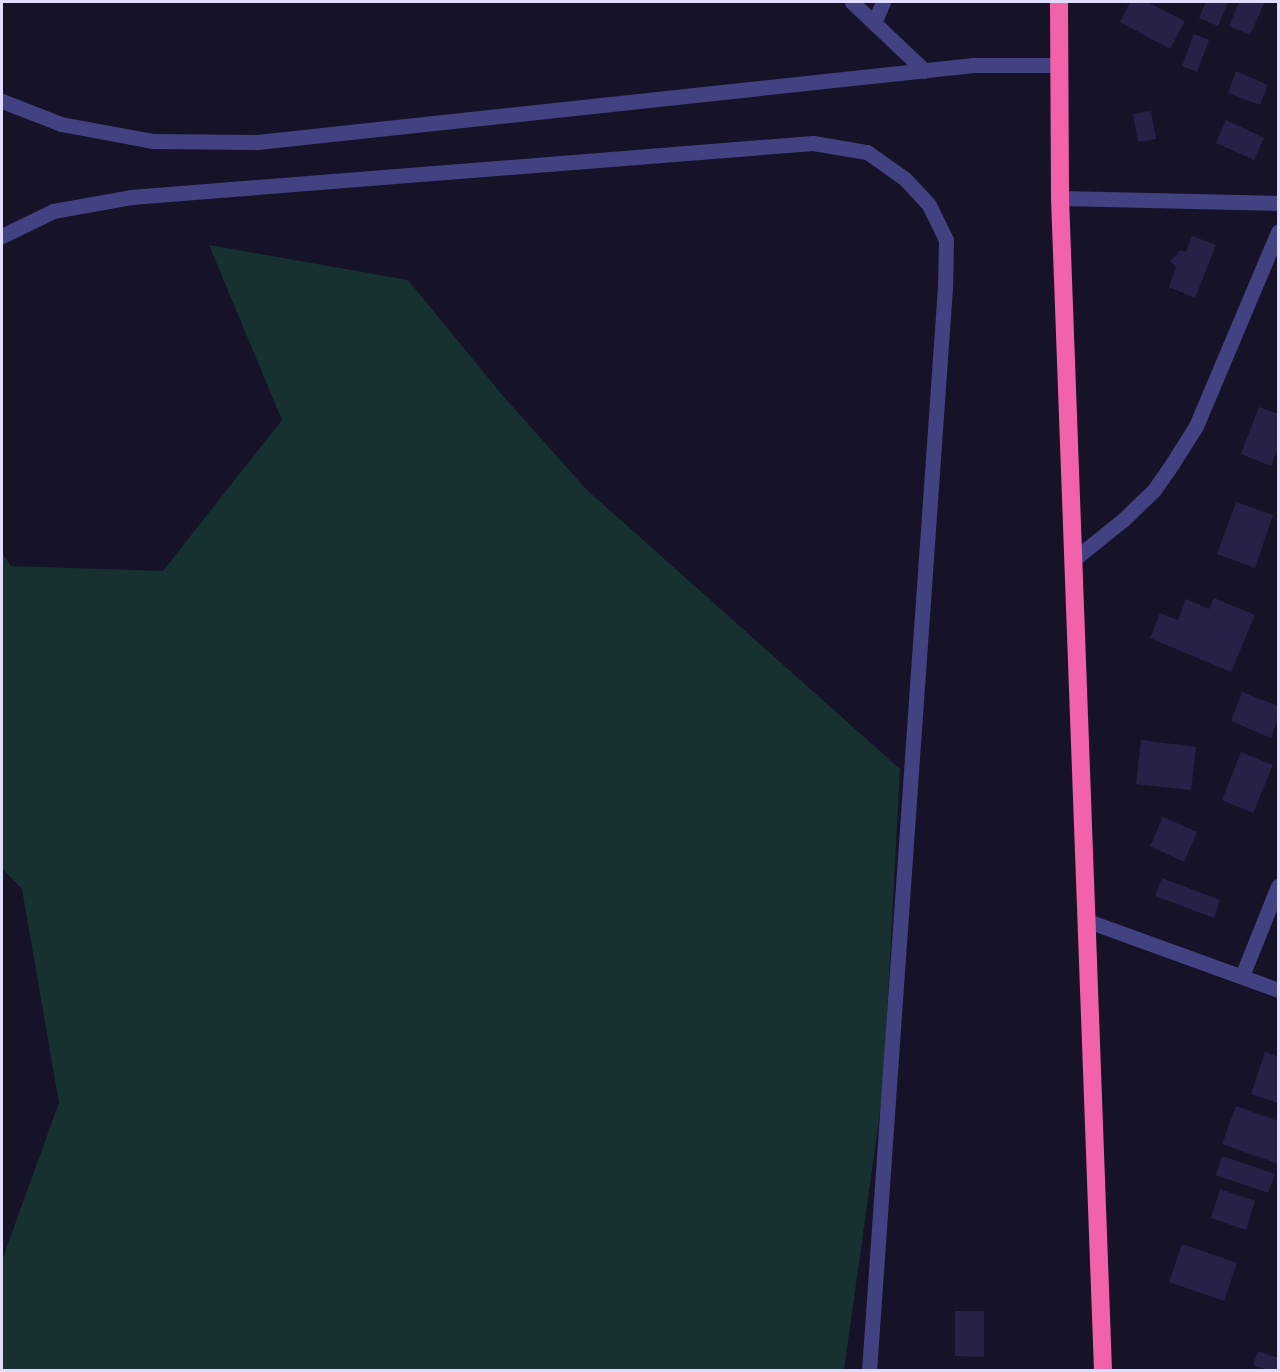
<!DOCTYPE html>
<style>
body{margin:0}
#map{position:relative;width:1280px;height:1372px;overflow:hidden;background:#161328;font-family:"DM Sans",sans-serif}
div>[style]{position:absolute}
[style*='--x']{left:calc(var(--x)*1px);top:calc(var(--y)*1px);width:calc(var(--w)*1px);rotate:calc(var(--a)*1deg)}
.green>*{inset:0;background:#16312f}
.building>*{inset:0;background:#272047}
.lane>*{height:15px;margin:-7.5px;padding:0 7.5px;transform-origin:7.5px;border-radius:7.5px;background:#424282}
.street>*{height:15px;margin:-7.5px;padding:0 7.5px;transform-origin:7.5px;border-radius:7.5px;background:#424282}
.highway>*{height:18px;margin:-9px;padding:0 9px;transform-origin:9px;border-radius:9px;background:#f162ab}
span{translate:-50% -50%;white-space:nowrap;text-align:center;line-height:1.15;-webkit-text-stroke:6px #161328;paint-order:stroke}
.frame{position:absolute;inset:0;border:3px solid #dfdcfc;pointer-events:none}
</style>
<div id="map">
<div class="green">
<i style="clip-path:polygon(209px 245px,408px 280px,503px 396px,587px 490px,900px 769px,883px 1091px,844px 1370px,2px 1370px,2px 1260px,59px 1103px,22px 889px,2px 868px,2px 553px,11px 566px,163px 571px,282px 420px)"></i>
</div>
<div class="building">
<i style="clip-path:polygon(1130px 2px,1147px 2px,1185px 21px,1170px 49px,1120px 22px)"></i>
<i style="clip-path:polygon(1206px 2px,1228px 2px,1218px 26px,1199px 18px)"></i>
<i style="clip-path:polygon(1239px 2px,1265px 2px,1250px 35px,1229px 26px)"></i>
<i style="clip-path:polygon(1194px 34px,1209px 40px,1197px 72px,1182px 66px)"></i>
<i style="clip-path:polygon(1236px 71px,1268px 85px,1260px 105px,1228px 93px)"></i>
<i style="clip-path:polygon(1151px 111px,1156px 139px,1138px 142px,1133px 114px)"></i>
<i style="clip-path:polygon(1226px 120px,1264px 138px,1254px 160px,1216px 143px)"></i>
<i style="clip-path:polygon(1192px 236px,1216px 245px,1195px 298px,1169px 287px,1176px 267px,1170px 261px,1181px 250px,1186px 252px)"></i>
<i style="clip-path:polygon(1259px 407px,1278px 414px,1278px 448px,1271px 466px,1241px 454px)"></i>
<i style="clip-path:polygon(1236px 502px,1273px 515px,1255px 568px,1217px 554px)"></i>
<i style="clip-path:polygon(1214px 598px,1255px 615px,1231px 672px,1150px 638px,1160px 613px,1178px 620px,1186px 599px,1209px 609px)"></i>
<i style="clip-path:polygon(1242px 692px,1278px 706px,1278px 719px,1271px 738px,1231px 721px)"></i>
<i style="clip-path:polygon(1141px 740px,1196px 747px,1191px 790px,1136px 784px)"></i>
<i style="clip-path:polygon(1241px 752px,1273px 765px,1253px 813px,1222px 800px)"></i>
<i style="clip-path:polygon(1163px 817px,1197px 832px,1184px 862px,1150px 846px)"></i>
<i style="clip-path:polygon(1162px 878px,1220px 900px,1214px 918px,1155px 896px)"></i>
<i style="clip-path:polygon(1265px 1052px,1278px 1057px,1278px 1103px,1251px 1094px)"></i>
<i style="clip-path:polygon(1236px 1106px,1278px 1121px,1278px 1164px,1222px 1144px)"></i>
<i style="clip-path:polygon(1222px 1156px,1275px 1174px,1268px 1193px,1216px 1175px)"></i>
<i style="clip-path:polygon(1220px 1189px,1255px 1201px,1246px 1230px,1211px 1218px)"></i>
<i style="clip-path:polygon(1182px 1244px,1237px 1263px,1224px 1301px,1169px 1282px)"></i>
<i style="clip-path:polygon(955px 1311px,984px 1311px,984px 1357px,955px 1356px)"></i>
<i style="clip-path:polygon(1258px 1351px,1278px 1358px,1278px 1370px,1268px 1370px,1253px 1365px)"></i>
</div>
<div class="lane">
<i style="--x:852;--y:2;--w:100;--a:43.4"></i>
<i style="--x:874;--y:23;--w:23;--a:-67"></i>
<i style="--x:2;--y:101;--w:63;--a:21.3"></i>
<i style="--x:61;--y:124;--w:94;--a:10.5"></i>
<i style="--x:153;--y:141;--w:104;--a:0.6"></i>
<i style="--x:257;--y:142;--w:721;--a:-6.13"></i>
<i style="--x:974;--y:65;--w:85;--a:0"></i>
<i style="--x:2;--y:236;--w:57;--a:-26.1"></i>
<i style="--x:53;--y:211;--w:79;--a:-10.2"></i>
<i style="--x:131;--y:197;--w:684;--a:-4.53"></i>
<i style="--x:813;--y:143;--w:55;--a:9.5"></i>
<i style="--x:867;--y:152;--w:47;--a:35.4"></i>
<i style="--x:905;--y:179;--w:35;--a:47"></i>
<i style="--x:929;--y:205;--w:39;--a:64"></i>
<i style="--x:946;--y:240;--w:47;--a:91.2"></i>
<i style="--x:945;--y:287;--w:1086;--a:94.01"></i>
</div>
<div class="street">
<i style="--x:1060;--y:198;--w:218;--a:1.3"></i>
<i style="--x:1073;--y:560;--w:65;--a:-38.8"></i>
<i style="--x:1124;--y:519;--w:42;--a:-44"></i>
<i style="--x:1154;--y:490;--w:32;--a:-55"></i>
<i style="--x:1172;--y:464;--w:45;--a:-57.7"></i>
<i style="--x:1196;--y:426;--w:211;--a:-67.1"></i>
<i style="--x:1085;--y:920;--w:205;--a:19.9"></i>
<i style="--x:1242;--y:976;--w:97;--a:-68.2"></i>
</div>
<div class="highway">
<i style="--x:1059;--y:2;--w:196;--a:89.7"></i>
<i style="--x:1060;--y:198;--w:1173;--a:87.9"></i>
</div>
<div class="frame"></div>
</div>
